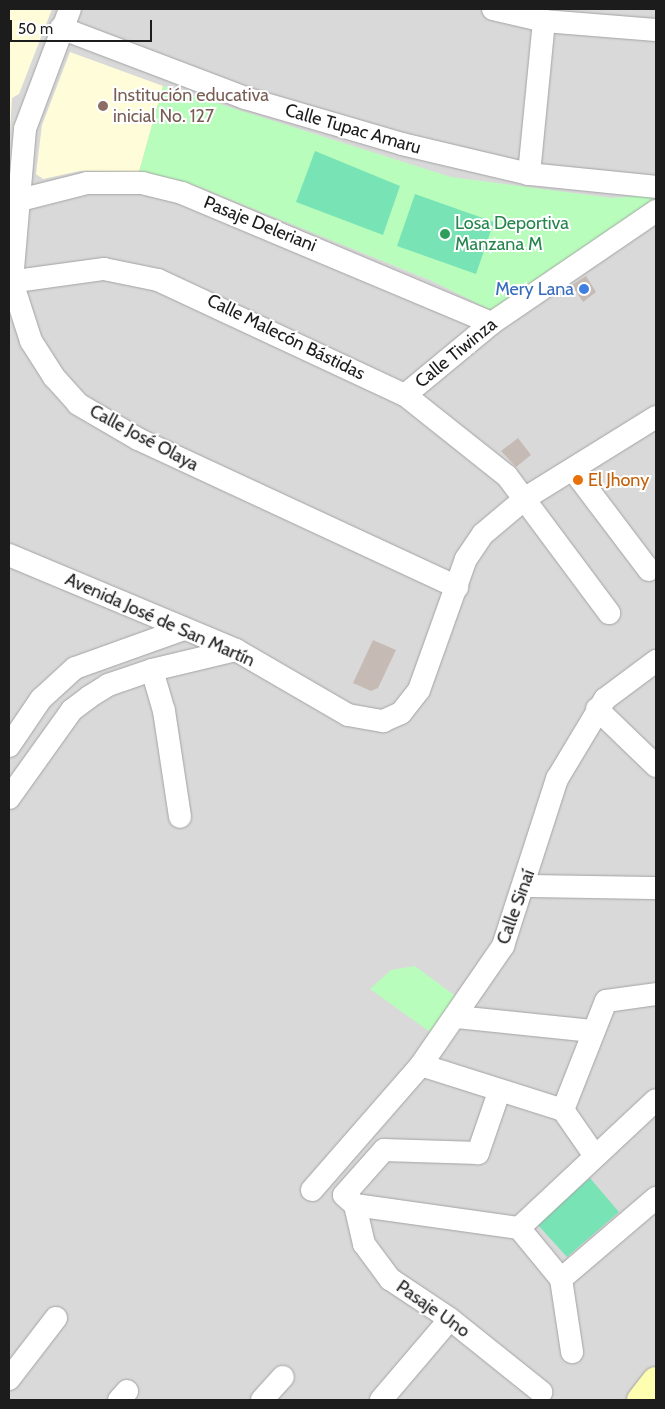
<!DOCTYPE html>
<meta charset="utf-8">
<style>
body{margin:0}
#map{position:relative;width:665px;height:1409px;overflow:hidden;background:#eee9e1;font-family:Cabin,sans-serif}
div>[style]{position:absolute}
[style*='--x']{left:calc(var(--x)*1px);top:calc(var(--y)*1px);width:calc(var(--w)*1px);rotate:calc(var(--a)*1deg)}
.residential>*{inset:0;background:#dad9d9}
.education>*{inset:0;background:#fffdd9}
.park>*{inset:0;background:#b9fdbc}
.pitch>*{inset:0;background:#78e4b6}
.building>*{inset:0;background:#c6bbb4}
.roads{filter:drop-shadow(0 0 1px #a3a3a3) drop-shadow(0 0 1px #a3a3a3)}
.street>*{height:22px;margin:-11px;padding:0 11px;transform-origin:11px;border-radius:11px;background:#fff}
.secondary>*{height:28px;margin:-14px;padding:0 14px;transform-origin:14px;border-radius:14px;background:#fdfeaf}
.dots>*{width:14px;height:14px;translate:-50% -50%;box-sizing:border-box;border:2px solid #fff;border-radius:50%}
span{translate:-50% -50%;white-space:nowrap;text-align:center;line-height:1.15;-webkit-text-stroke:4px #fff;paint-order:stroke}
.education-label{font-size:18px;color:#785e54}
.left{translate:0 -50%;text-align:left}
.street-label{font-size:18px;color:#1c1c1c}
.leisure-label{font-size:18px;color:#27864d}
.shop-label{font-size:18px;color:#366cbe}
.right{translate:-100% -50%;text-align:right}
.food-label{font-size:18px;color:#c56008}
.frame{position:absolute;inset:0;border:10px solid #1c1c1c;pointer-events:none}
.scale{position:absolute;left:10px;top:20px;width:142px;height:22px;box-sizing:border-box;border:2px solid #1c1c1c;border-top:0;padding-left:6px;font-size:15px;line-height:18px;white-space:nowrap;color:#1c1c1c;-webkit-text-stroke:4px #fff;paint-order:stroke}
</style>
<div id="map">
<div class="residential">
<i style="clip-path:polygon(9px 9px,656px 9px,656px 1400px,9px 1400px)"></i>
</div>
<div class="education">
<i style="clip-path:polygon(9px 9px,52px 9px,19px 94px,12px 98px,9px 148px)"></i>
<i style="clip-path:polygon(70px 52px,163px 86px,139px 172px,80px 171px,43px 179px,36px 174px,42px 125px)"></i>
</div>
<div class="park">
<i style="clip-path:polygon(163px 86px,451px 177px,612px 198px,650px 195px,655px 201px,491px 310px,432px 281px,200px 187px,139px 172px)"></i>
<i style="clip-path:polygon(415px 966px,458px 998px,430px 1032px,370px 989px,391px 970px)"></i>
</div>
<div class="pitch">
<i style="clip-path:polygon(315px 151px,400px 186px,383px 235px,296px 202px)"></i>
<i style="clip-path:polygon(415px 194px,494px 222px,476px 274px,397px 246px)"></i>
<i style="clip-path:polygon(590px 1178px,619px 1212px,567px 1257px,537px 1224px)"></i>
</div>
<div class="building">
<i style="clip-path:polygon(586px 276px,596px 292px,583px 302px,572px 285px)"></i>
<i style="clip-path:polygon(518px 438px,531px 455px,516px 467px,501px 451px)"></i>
<i style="clip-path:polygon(373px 640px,396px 650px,378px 688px,371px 691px,353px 683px)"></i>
</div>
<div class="roads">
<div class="street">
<i style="--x:70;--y:9;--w:128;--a:110.6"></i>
<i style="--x:25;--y:129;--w:154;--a:94.9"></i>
<i style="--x:12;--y:282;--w:62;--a:72.1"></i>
<i style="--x:31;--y:341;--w:43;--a:57.4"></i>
<i style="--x:54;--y:377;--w:36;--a:48"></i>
<i style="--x:78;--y:404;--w:69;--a:30.3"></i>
<i style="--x:138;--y:439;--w:352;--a:24.9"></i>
<i style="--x:493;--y:9;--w:52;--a:13.2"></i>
<i style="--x:544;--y:21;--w:112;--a:4.6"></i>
<i style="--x:61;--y:28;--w:197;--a:20.8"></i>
<i style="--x:245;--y:98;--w:164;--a:16.3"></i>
<i style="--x:402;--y:144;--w:130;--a:13.3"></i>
<i style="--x:529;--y:174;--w:128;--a:5.8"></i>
<i style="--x:529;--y:174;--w:154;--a:-84.4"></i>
<i style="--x:16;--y:201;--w:73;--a:-14.2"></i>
<i style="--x:87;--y:183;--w:55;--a:0"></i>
<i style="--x:142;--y:183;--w:41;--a:14"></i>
<i style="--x:182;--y:193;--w:336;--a:22.8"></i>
<i style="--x:9;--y:282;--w:96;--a:-7.8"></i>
<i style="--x:104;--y:269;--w:55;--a:11.5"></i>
<i style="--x:158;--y:280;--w:272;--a:25"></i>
<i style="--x:405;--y:395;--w:130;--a:38.5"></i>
<i style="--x:507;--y:476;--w:171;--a:53.3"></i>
<i style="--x:405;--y:395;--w:113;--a:-39.6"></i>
<i style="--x:492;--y:323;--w:199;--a:-34.3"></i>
<i style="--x:574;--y:471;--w:124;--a:52.9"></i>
<i style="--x:9;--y:555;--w:246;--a:22.7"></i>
<i style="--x:236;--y:650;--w:129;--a:30.1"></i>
<i style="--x:348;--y:715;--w:36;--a:10"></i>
<i style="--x:383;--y:721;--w:20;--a:-24"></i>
<i style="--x:401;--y:713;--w:29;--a:-52"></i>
<i style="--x:419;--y:690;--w:139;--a:-70.3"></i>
<i style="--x:466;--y:559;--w:30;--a:-56"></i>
<i style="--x:483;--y:534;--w:57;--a:-40.1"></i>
<i style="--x:527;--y:497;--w:152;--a:-31.8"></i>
<i style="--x:152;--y:670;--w:43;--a:73.7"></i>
<i style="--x:164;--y:711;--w:107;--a:81.4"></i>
<i style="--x:597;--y:709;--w:82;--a:44"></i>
<i style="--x:9;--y:746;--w:57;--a:-55.8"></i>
<i style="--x:41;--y:699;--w:46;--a:-42.4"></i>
<i style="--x:75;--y:668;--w:116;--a:-19.7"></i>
<i style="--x:9;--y:798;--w:108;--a:-54.4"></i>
<i style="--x:72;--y:710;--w:21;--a:-37"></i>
<i style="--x:89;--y:697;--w:22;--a:-32"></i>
<i style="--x:108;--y:685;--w:46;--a:-18.8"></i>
<i style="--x:152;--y:670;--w:86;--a:-13.4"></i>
<i style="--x:526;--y:886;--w:130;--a:0.9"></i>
<i style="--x:457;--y:1017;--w:136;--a:5.9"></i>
<i style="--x:421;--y:1065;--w:149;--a:17.6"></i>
<i style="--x:563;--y:1110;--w:56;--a:55.2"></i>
<i style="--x:499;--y:1092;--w:65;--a:109"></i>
<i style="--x:478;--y:1153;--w:94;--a:-178.2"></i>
<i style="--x:384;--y:1150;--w:60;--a:131.6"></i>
<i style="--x:344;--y:1195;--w:15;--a:42"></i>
<i style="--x:355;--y:1205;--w:166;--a:8"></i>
<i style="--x:519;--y:1228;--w:66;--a:50.5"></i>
<i style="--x:561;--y:1279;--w:74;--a:81.4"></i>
<i style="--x:563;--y:1110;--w:117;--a:-68.5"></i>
<i style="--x:606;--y:1001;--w:50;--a:-8"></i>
<i style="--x:312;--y:1190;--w:166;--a:-48.9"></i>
<i style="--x:421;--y:1065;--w:145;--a:-55.4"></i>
<i style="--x:503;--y:946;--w:176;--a:-72.1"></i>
<i style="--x:557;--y:779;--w:93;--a:-59"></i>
<i style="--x:605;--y:699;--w:64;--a:-36.7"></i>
<i style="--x:355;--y:1205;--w:40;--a:77"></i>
<i style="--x:364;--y:1244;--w:44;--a:53.4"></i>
<i style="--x:390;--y:1279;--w:72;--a:33.7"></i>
<i style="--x:450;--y:1319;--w:117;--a:38.7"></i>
<i style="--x:519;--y:1228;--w:187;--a:-43.1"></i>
<i style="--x:561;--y:1279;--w:125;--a:-40.5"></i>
<i style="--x:9;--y:1379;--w:77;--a:-52.4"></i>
<i style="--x:119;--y:1400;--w:12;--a:-48"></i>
<i style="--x:262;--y:1400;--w:31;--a:-48"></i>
<i style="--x:381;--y:1400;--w:106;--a:-49.6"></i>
</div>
<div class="secondary">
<i style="--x:641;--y:1400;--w:24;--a:-52"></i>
</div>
</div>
<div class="dots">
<i style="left:103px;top:106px;background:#8d6e63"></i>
<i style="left:445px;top:234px;background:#2e9e5b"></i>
<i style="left:584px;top:289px;background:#3f7fe0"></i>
<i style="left:578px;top:480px;background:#e8710a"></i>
</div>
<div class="education-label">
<span class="left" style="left:113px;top:106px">Institución educativa<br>inicial No. 127</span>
</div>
<div class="street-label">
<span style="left:353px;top:129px;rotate:16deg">Calle Tupac Amaru</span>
<span style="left:260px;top:224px;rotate:22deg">Pasaje Deleriani</span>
<span style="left:286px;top:337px;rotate:26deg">Calle Malecón Bástidas</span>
<span style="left:456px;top:353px;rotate:-39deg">Calle Tiwinza</span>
<span style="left:144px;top:438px;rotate:28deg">Calle José Olaya</span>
<span style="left:160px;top:620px;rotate:24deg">Avenida José de San Martín</span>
<span style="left:516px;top:907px;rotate:-70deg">Calle Sinaí</span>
<span style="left:433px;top:1309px;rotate:35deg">Pasaje Uno</span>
</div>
<div class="leisure-label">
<span class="left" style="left:455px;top:234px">Losa Deportiva<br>Manzana M</span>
</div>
<div class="shop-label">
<span class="right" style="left:574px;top:289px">Mery Lana</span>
</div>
<div class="food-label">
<span class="left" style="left:588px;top:480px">El Jhony</span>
</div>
<div class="frame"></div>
<div class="scale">50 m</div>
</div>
